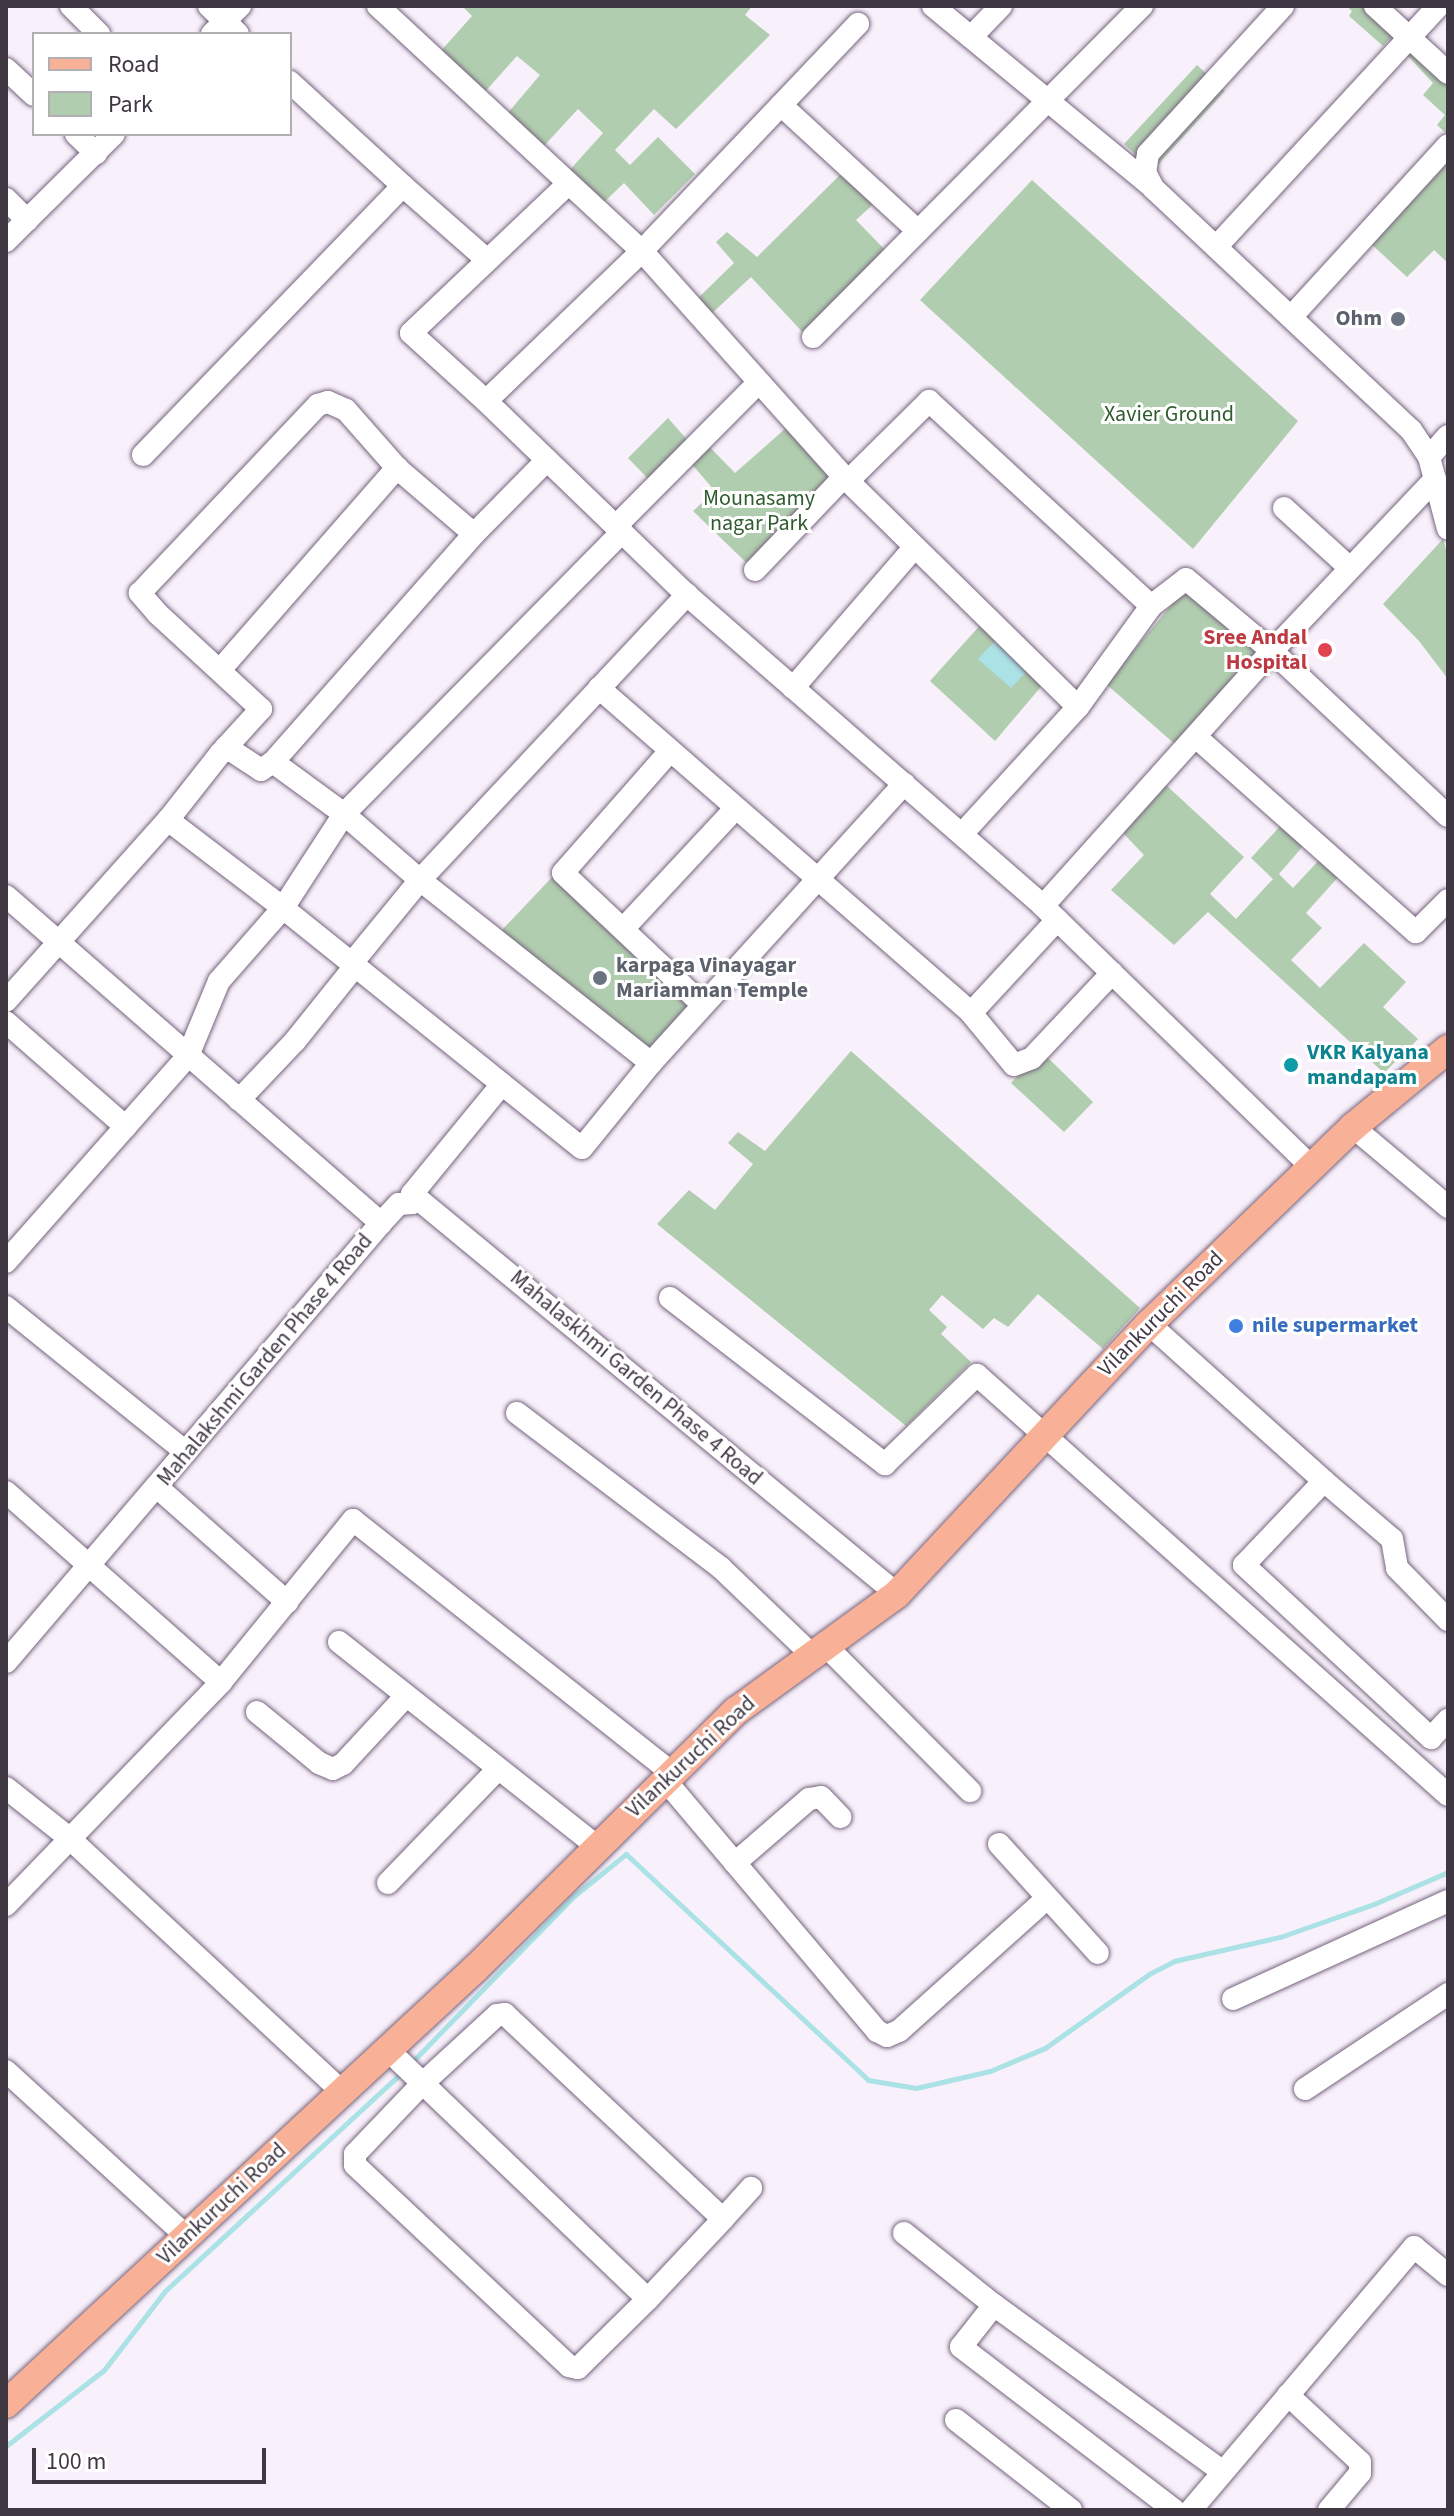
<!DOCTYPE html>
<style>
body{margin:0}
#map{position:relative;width:1454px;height:2516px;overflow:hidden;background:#f8f0fb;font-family:"Source Sans 3",sans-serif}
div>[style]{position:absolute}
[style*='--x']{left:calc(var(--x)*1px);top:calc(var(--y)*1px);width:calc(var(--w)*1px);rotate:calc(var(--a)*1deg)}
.green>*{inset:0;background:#b1cdaf}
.water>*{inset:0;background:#aae2e6}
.stream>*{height:5px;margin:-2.5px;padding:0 2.5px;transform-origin:2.5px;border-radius:2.5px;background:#aae2e6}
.roads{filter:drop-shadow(0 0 2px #76647d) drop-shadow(0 0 2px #76647d)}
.minor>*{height:22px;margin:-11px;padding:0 11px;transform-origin:11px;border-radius:11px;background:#fff}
.major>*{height:28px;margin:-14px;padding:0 14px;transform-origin:14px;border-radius:14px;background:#f8b196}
.dots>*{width:22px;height:22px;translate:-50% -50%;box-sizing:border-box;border:4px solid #fff;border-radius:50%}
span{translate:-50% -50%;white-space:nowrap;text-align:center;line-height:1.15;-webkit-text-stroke:6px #fff;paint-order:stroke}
.worship-label{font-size:22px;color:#5b616d;font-weight:700}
.right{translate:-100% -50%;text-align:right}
.left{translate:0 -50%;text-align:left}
.park-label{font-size:22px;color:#2f5b2e}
.health-label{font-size:22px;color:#be3a42;font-weight:700}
.culture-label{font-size:22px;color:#0d838f;font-weight:700}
.street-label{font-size:22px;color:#3f3742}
.shop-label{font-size:22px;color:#366cbe;font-weight:700}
.frame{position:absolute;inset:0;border:8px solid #3f3742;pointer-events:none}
.legend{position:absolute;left:32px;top:32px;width:260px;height:104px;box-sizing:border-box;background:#fff;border:2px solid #b2afb3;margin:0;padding:10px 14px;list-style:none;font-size:24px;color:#3f3742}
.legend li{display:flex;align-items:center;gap:16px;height:40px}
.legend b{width:40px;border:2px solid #b2afb3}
.scale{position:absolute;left:32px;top:2448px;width:234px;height:36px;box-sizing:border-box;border:4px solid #3f3742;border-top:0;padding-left:10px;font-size:24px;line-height:28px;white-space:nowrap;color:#3f3742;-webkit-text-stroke:6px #fff;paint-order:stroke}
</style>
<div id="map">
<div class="green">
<i style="clip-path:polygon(462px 6px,752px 6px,745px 15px,770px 35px,676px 129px,654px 109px,615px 150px,630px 165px,658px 137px,695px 174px,654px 215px,624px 183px,602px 204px,568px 172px,603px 133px,578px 109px,543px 147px,507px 114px,540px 75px,517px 56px,483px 94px,439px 53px,472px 16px)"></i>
<i style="clip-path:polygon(1346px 6px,1368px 6px,1397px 31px,1383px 46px,1349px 16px,1352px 11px)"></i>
<i style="clip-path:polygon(1415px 48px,1448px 77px,1448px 135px,1437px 125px,1445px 115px,1423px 95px,1433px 83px,1408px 56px)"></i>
<i style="clip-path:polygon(1197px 65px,1225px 91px,1153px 170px,1124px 144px)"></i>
<i style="clip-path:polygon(1448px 154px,1448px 263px,1434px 250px,1407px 277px,1369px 242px)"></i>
<i style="clip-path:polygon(847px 168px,878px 200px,856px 220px,890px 255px,808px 338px,751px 277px,709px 316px,695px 301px,734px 263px,716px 242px,727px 232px,757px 257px)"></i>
<i style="clip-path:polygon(1032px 180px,1298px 421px,1193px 549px,920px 300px)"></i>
<i style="clip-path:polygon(668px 418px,689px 442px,698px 435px,735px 473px,786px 428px,845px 490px,758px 574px,693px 511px,715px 491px,689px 461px,659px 490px,628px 458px)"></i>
<i style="clip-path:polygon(1443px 539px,1448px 556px,1448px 679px,1419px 641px,1383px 604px)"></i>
<i style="clip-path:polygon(1187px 586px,1262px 651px,1176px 745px,1106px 684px)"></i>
<i style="clip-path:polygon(983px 622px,1045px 682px,995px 741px,930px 681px)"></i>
<i style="clip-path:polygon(1166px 785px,1244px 857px,1210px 894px,1236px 919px,1273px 879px,1251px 858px,1282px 824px,1304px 845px,1279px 874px,1293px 888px,1321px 858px,1339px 876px,1306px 913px,1322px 928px,1291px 960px,1320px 988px,1364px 943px,1406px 982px,1383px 1007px,1418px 1039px,1384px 1073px,1208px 912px,1174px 945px,1111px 890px,1144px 855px,1123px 833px)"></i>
<i style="clip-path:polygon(556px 873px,691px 1001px,648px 1051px,502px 930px)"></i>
<i style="clip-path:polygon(851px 1051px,1140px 1308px,1103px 1349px,1038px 1294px,1008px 1327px,994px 1318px,983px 1329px,942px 1295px,929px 1310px,947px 1327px,941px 1334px,971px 1362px,906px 1426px,657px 1224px,689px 1190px,715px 1210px,753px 1164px,728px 1143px,738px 1132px,765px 1151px)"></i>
<i style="clip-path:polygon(1041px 1051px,1093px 1102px,1064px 1132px,1011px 1083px)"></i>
</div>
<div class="water">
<i style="clip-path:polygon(997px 639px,1028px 670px,1011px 688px,978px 659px)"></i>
</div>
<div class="stream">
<i style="--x:409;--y:2065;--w:236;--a:-45.7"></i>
<i style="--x:574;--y:1896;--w:67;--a:-38.9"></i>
<i style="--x:626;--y:1854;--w:331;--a:43"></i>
<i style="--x:868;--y:2080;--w:49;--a:9.5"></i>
<i style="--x:916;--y:2088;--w:76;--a:-12.9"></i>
<i style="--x:990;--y:2071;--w:60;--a:-22.7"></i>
<i style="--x:1045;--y:2048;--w:128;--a:-35.4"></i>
<i style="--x:1149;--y:1974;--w:28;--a:-27"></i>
<i style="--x:1174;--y:1961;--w:109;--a:-12.8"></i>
<i style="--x:1280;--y:1937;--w:100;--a:-19.3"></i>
<i style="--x:1374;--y:1904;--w:81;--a:-23.4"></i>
<i style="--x:6;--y:2446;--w:124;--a:-37.8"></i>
<i style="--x:104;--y:2370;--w:100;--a:-52.3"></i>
<i style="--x:165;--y:2291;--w:323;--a:-42.7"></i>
</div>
<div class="roads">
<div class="minor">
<i style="--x:71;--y:6;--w:40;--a:45"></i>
<i style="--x:209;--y:6;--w:40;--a:44"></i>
<i style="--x:378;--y:6;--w:360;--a:42.9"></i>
<i style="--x:642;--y:251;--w:303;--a:48.2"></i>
<i style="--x:844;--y:477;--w:328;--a:44.5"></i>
<i style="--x:933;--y:6;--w:283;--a:39.5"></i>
<i style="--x:1283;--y:6;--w:200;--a:132.4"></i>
<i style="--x:1148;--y:154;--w:18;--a:99"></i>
<i style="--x:1145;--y:172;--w:18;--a:63"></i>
<i style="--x:1153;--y:188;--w:354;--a:43.2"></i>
<i style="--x:1411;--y:430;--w:32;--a:56"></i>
<i style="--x:1429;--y:457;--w:74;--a:75.2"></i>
<i style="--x:1375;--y:6;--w:99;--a:42.5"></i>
<i style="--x:212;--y:34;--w:40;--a:-45"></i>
<i style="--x:971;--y:37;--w:43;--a:-45.9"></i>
<i style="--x:6;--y:69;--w:38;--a:43"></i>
<i style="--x:781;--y:105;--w:112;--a:-46.5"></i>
<i style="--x:76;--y:134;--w:28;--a:44"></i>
<i style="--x:403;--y:186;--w:111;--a:41.3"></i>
<i style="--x:6;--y:199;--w:30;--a:45"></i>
<i style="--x:27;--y:220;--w:122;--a:-44.7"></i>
<i style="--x:918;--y:231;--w:186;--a:-137.4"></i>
<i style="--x:781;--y:105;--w:202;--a:133.6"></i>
<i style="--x:642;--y:251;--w:216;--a:136.1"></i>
<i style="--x:486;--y:401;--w:279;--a:44"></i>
<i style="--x:687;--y:595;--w:473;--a:41.1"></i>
<i style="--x:1043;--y:906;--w:373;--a:44.2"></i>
<i style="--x:6;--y:241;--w:30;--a:-45"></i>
<i style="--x:1216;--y:247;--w:328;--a:-47.3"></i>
<i style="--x:1292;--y:316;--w:231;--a:-47.6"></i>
<i style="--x:813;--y:337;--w:467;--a:-45.2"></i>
<i style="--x:486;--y:401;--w:101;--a:-137.8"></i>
<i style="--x:411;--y:333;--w:216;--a:-43.5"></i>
<i style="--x:143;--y:455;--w:374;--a:-46"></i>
<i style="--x:403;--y:186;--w:154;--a:-137.4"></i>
<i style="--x:1429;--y:457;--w:28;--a:-48"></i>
<i style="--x:547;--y:460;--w:104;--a:134.6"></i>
<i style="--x:474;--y:534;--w:304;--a:131.4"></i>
<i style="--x:273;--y:762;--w:88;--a:36.2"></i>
<i style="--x:344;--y:814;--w:101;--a:41"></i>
<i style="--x:420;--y:880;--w:295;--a:38.4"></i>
<i style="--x:848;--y:481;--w:114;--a:-44.6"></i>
<i style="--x:929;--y:401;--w:302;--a:42.7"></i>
<i style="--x:1284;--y:508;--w:89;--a:42.3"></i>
<i style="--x:616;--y:526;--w:202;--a:-45.2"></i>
<i style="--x:622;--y:532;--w:396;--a:134.6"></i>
<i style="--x:344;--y:814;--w:112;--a:123"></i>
<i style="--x:283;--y:908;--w:383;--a:38.8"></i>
<i style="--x:582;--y:1148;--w:109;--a:-50.9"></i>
<i style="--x:651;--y:1063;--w:377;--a:-47.8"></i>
<i style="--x:755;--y:570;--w:129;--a:-46.3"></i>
<i style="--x:220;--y:670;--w:269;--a:-48.8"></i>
<i style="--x:599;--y:688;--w:494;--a:41.1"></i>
<i style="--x:971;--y:1013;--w:127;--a:-47.2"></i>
<i style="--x:793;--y:688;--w:184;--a:-49.2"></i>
<i style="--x:1196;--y:737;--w:294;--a:41.6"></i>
<i style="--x:1416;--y:932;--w:45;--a:-45"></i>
<i style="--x:226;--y:747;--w:42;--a:33.3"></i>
<i style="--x:261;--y:770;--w:14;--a:-34"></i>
<i style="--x:670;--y:751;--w:162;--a:131.3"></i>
<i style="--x:563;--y:873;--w:192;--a:43.3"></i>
<i style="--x:168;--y:820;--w:84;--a:-51.8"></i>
<i style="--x:220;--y:754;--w:61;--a:-47.7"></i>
<i style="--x:261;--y:709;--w:140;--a:-137.3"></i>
<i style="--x:158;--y:614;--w:28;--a:-131"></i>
<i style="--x:140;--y:593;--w:259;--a:-46.6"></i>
<i style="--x:318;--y:405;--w:10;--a:-17"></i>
<i style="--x:328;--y:402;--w:20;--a:24"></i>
<i style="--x:346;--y:410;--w:77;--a:48.7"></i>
<i style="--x:397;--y:468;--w:101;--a:40.6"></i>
<i style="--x:962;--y:834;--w:172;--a:-47.6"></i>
<i style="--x:1078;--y:707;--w:125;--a:-54.1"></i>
<i style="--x:1151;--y:606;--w:44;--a:-37.6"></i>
<i style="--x:1186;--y:579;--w:112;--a:39.9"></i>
<i style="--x:1272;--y:651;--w:241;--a:43.2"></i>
<i style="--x:6;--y:896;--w:498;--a:41.1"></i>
<i style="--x:381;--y:1223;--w:577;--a:130.5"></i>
<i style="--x:1043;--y:906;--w:343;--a:-48.1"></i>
<i style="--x:1272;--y:651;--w:237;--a:-46.5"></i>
<i style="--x:624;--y:928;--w:164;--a:-47"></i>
<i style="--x:352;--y:963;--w:107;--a:-50.7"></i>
<i style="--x:420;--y:880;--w:391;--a:-46.9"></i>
<i style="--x:6;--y:1001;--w:243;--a:-48.2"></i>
<i style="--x:168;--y:820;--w:145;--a:37.4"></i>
<i style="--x:283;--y:908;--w:97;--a:131.2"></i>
<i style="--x:219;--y:981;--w:81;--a:112.5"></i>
<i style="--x:188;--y:1056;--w:275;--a:131.5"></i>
<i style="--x:971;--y:1013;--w:67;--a:50.4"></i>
<i style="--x:1014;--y:1065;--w:19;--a:-21"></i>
<i style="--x:1032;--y:1058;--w:117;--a:-46.7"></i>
<i style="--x:6;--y:1022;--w:159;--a:41.2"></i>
<i style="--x:239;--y:1100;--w:81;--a:-46.5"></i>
<i style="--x:295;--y:1041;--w:96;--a:-51.3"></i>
<i style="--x:1353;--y:1127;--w:124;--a:40.1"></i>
<i style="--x:412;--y:1194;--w:142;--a:-50.7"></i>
<i style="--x:381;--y:1223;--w:26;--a:-47"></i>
<i style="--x:399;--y:1204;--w:13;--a:-4"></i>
<i style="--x:412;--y:1203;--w:9;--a:-90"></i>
<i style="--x:412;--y:1194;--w:629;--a:39.51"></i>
<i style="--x:670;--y:1298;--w:272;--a:37.7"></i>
<i style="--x:885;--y:1464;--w:128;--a:-44.1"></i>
<i style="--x:977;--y:1375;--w:631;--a:41.72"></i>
<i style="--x:6;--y:1307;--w:231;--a:38.9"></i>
<i style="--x:1149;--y:1324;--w:235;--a:41.9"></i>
<i style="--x:1324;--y:1481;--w:116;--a:133.6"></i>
<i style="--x:1244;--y:1565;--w:255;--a:42.8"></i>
<i style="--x:1431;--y:1738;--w:25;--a:-47"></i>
<i style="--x:517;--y:1413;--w:256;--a:37.2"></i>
<i style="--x:721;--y:1568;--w:126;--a:43.7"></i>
<i style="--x:1324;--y:1481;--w:89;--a:40.5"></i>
<i style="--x:1392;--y:1539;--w:29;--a:80"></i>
<i style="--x:1397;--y:1568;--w:73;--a:45.6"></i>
<i style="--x:157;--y:1487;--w:174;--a:41.5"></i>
<i style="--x:6;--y:1492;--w:287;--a:41.5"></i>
<i style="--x:221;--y:1682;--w:209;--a:-50.8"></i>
<i style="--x:353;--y:1520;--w:407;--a:38.4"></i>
<i style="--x:339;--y:1642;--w:328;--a:38.4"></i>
<i style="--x:825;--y:1645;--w:206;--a:45.2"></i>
<i style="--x:257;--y:1712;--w:80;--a:39.4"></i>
<i style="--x:319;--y:1763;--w:15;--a:23"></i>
<i style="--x:333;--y:1769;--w:11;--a:-27"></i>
<i style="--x:343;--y:1764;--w:91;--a:-47.2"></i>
<i style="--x:665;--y:1780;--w:329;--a:49.8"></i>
<i style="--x:877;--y:2031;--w:11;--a:27"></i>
<i style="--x:887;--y:2036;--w:13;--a:-23"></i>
<i style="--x:899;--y:2031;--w:199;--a:-41.9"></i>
<i style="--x:6;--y:1788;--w:79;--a:38.3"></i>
<i style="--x:68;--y:1837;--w:373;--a:42.9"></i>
<i style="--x:999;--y:1844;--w:147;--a:47.8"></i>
<i style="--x:735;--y:1863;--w:98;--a:-40.9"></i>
<i style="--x:809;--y:1799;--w:12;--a:-9"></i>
<i style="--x:821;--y:1797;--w:28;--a:46"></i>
<i style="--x:388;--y:1883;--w:158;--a:-46"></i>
<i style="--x:6;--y:1905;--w:310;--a:-46"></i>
<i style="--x:1233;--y:1999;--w:236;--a:-24.5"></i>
<i style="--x:388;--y:2050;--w:360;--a:43.8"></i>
<i style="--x:6;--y:2071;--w:246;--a:42.5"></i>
<i style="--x:1305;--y:2089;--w:172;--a:-33.6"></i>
<i style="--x:723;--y:2219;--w:299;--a:-136.8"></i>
<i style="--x:505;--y:2014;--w:8;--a:173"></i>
<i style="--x:497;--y:2015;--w:102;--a:137.4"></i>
<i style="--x:422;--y:2084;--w:97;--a:133.7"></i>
<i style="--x:355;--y:2154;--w:11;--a:90"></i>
<i style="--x:355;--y:2165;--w:294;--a:43.2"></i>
<i style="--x:569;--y:2366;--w:9;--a:13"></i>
<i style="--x:578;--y:2368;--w:98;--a:-44.6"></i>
<i style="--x:648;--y:2299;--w:110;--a:-46.8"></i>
<i style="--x:723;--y:2219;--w:42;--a:-47.9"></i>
<i style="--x:904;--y:2233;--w:115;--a:38.7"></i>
<i style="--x:994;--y:2305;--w:283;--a:36.1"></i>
<i style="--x:994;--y:2305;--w:53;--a:128.2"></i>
<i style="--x:961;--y:2347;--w:268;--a:37.4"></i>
<i style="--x:1288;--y:2395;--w:98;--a:42.9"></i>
<i style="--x:1360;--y:2462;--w:11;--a:90"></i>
<i style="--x:1360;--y:2473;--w:48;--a:130"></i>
<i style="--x:956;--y:2420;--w:146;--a:38"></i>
<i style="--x:1191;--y:2510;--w:345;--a:-49.7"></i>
<i style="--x:1414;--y:2247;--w:44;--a:39.5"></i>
</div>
<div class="major">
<i style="--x:6;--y:2404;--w:641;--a:-42.85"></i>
<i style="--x:476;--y:1968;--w:366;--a:-44.7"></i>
<i style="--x:736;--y:1711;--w:199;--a:-36"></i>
<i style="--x:897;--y:1594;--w:369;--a:-47"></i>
<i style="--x:1149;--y:1324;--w:284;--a:-44"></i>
<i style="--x:1353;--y:1127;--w:123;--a:-39.4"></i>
</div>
</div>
<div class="dots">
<i style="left:1398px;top:319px;background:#6b7280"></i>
<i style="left:1325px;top:650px;background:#e0444e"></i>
<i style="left:600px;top:978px;background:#6b7280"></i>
<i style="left:1291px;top:1065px;background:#0f9aa8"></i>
<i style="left:1236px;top:1326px;background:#3f7fe0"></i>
</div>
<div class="worship-label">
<span class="right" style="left:1382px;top:319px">Ohm</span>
<span class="left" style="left:616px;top:978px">karpaga Vinayagar<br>Mariamman Temple</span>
</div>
<div class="park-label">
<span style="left:1169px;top:415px">Xavier Ground</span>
<span style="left:759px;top:511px">Mounasamy<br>nagar Park</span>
</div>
<div class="health-label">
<span class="right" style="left:1307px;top:650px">Sree Andal<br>Hospital</span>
</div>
<div class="culture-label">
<span class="left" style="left:1307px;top:1065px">VKR Kalyana<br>mandapam</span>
</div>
<div class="street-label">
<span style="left:1161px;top:1314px;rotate:-45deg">Vilankuruchi Road</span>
<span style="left:265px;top:1360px;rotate:-50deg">Mahalakshmi Garden Phase 4 Road</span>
<span style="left:636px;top:1378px;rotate:40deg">Mahalaskhmi Garden Phase 4 Road</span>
<span style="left:691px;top:1757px;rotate:-43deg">Vilankuruchi Road</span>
<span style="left:222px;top:2204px;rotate:-43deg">Vilankuruchi Road</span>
</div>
<div class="shop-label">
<span class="left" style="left:1252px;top:1326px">nile supermarket</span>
</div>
<div class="frame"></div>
<ul class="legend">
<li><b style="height:10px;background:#f8b196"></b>Road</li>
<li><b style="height:22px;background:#b1cdaf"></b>Park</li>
</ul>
<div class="scale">100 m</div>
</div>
